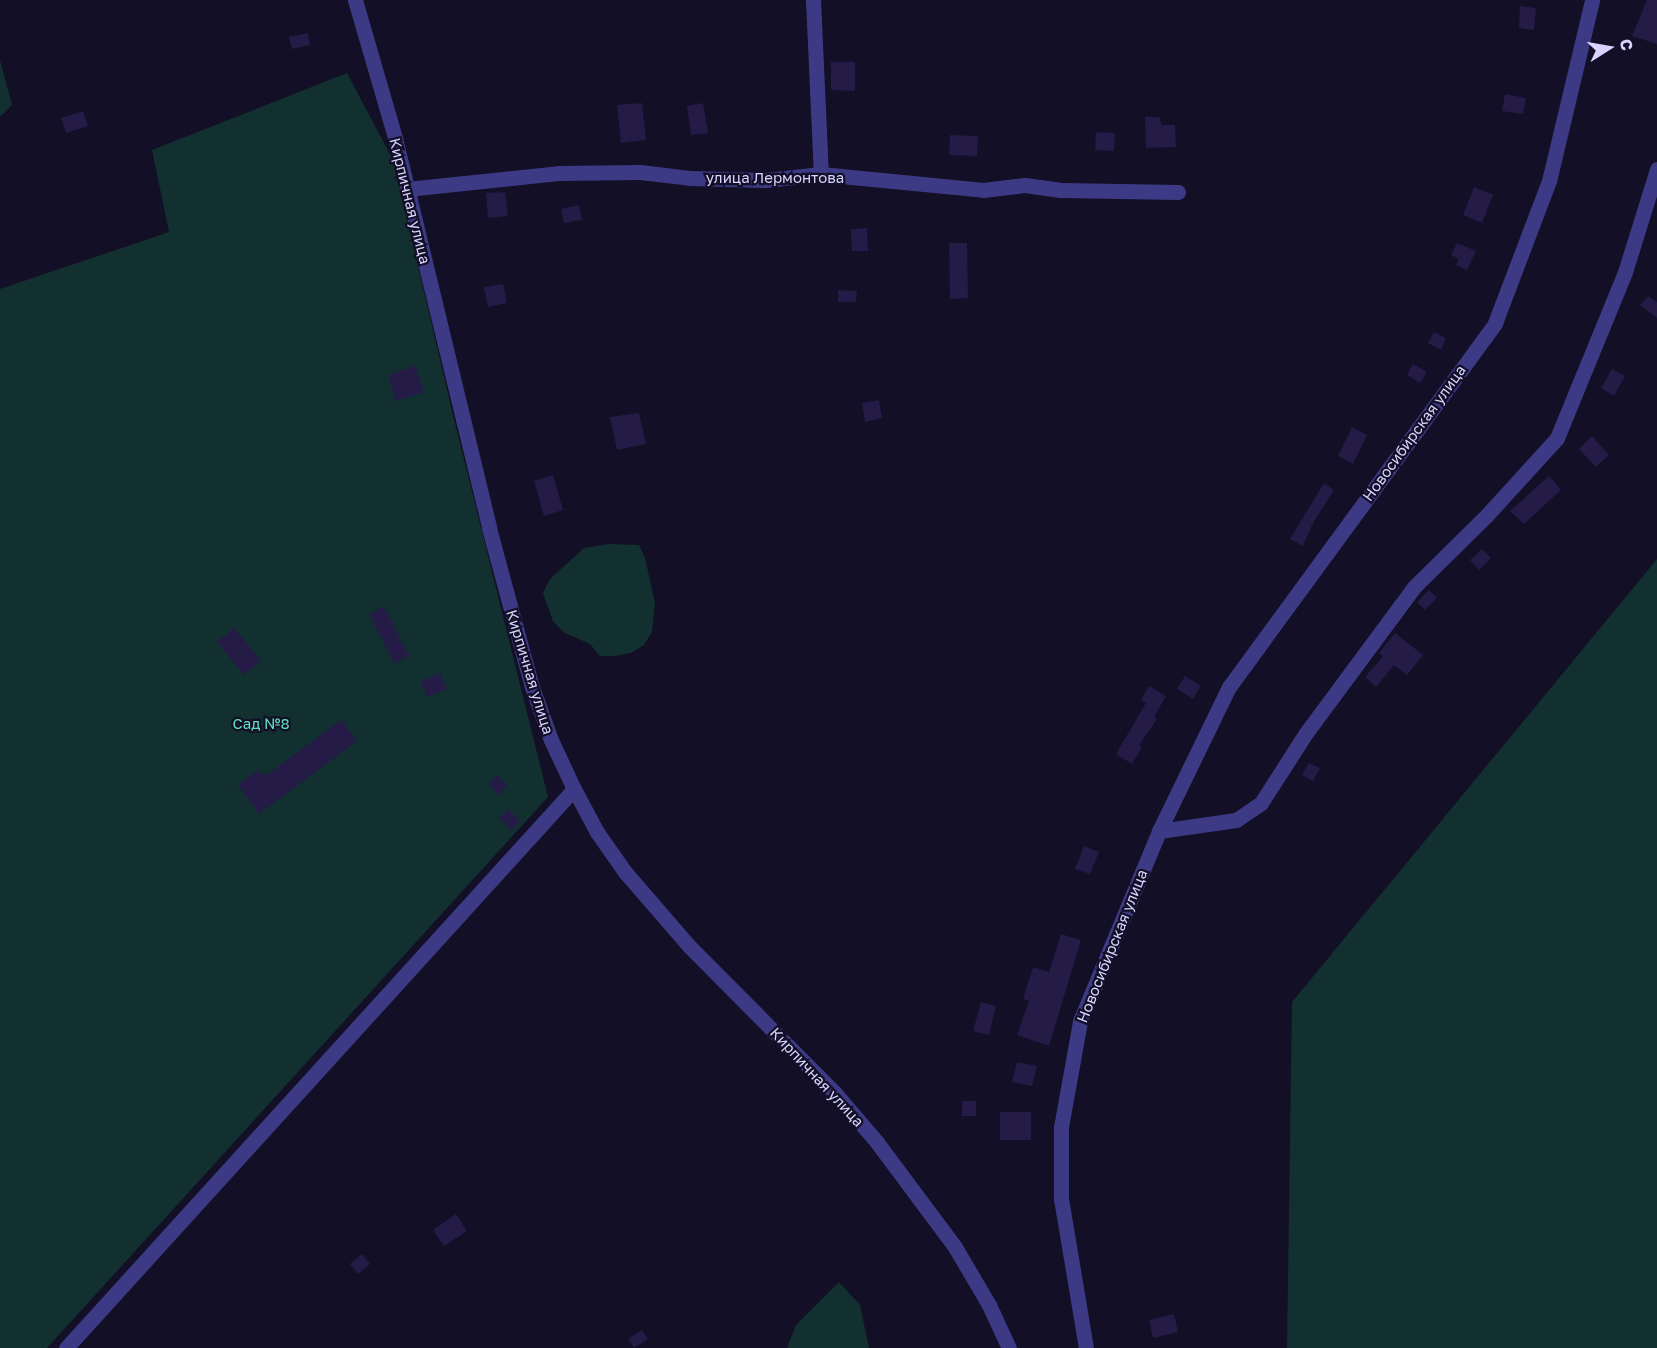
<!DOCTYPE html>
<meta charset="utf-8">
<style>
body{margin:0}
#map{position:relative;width:1657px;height:1348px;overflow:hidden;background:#130f26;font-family:"Golos Text",sans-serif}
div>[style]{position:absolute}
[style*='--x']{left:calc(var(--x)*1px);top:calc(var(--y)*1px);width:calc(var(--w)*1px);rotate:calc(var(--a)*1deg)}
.green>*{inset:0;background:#12302f}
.building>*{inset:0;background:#241b47}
.minor>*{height:15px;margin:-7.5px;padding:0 7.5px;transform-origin:7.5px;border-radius:7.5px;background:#3d3a85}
span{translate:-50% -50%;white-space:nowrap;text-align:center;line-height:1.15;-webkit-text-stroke:4.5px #130f26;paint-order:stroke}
.street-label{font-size:15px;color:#d9d4ff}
.park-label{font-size:15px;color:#5fe0c0}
.north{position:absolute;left:1579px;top:18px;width:60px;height:60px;-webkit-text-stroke:4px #130f26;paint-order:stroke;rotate:79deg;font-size:16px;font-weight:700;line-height:24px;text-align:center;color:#d9d4ff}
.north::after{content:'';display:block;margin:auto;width:21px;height:27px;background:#d9d4ff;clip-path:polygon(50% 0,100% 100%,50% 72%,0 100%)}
</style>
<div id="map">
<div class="green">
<i style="clip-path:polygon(0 60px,12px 105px,1px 116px,0 116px)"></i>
<i style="clip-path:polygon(347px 73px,393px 160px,454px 419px,548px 797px,47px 1348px,0 1348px,0 289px,169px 232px,152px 150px)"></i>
<i style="clip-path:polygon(609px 544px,639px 545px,645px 558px,655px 603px,652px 632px,644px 645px,631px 653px,615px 656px,600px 656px,590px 644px,563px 632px,553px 621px,543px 593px,550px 579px,584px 548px)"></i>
<i style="clip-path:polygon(1657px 559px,1657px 1348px,1287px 1348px,1292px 1002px)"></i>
<i style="clip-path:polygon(839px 1282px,860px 1305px,869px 1348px,787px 1348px,796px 1325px)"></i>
</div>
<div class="building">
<i style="clip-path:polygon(1647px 0,1657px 0,1657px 44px,1632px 36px)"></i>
<i style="clip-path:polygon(1520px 6px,1536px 8px,1534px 30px,1519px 28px)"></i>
<i style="clip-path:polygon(308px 33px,310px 45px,292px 49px,289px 37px)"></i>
<i style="clip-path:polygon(831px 62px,855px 62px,855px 91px,831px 90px)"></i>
<i style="clip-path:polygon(1505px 94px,1526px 98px,1523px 114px,1502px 111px)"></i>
<i style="clip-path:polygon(642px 103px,646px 140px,621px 143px,617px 105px)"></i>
<i style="clip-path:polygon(703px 103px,708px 133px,691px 135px,687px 106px)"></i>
<i style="clip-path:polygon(83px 111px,88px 126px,66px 133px,61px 118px)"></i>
<i style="clip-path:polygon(1145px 117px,1159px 117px,1162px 125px,1175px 125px,1176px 147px,1146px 148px)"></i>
<i style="clip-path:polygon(1096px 132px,1115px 133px,1114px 151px,1095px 150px)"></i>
<i style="clip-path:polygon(950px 135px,978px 136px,977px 156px,949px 155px)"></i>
<i style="clip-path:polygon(1474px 187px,1493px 195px,1482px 223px,1463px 215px)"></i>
<i style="clip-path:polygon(505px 192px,508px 216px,488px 218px,486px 193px)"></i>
<i style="clip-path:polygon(579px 205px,582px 220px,564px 223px,561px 209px)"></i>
<i style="clip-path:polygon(867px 228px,868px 251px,852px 251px,851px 229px)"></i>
<i style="clip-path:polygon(949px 243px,967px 243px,968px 298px,950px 299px)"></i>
<i style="clip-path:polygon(1457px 243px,1476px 251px,1467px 270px,1456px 265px,1459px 259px,1451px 255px)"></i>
<i style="clip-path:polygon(503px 284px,507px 303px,488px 307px,484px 287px)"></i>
<i style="clip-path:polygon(838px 290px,857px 291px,856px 302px,838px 302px)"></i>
<i style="clip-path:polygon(1648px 296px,1657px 302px,1657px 318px,1640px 305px)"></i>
<i style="clip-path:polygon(1434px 332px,1446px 338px,1441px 350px,1428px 343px)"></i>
<i style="clip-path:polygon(1413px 364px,1427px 372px,1420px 383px,1407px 375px)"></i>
<i style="clip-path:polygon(415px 366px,424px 392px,396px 401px,388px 375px)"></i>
<i style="clip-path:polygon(1612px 369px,1625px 376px,1614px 396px,1601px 388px)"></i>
<i style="clip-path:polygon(879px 400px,882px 418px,865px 422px,862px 403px)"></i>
<i style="clip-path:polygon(639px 413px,646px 444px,617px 450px,610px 417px)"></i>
<i style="clip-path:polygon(1352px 427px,1367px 435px,1353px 464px,1338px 456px)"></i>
<i style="clip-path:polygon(1592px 436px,1609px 455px,1596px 467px,1579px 449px)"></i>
<i style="clip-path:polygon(553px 475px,563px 510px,544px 516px,534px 481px)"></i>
<i style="clip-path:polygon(1549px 476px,1561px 490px,1524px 524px,1510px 511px)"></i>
<i style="clip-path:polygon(1324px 483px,1334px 490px,1313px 523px,1303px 546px,1290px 539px)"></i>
<i style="clip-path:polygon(1482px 549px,1491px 558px,1479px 570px,1470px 560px)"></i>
<i style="clip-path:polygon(1429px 590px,1437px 598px,1425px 610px,1417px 602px)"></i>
<i style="clip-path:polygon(384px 606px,409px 656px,394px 663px,369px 614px)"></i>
<i style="clip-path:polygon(234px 628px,261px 661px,244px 675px,217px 642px)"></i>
<i style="clip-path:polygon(1395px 633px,1423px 655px,1407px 675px,1394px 665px,1376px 687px,1365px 677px,1383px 656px,1379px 653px)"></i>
<i style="clip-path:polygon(440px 673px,447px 689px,427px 697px,421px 681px)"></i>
<i style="clip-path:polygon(1185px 676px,1201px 686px,1193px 699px,1177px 689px)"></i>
<i style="clip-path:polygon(1149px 686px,1166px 696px,1154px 717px,1157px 719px,1139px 745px,1142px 747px,1132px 764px,1116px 754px,1146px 703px,1141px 700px)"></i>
<i style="clip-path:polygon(341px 720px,357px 741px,259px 814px,238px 785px,257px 771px,267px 775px)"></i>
<i style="clip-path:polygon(1309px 763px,1320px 768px,1313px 781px,1302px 775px)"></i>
<i style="clip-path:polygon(497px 775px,507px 785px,499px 795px,488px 784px)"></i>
<i style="clip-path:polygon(508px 809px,520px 821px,511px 830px,499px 818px)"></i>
<i style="clip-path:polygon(1084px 846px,1099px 852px,1090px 874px,1075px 869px)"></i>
<i style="clip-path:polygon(1061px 934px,1081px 940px,1049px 1046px,1017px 1035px,1029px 1001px,1023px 999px,1033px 967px,1049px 972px)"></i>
<i style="clip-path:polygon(981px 1002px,996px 1006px,989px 1035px,973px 1031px)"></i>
<i style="clip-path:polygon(1017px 1062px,1037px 1066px,1032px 1086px,1012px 1082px)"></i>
<i style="clip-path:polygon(962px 1101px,976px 1101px,976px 1116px,962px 1116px)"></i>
<i style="clip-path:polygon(1000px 1112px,1031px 1112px,1031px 1140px,1000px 1140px)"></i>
<i style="clip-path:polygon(456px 1214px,467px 1231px,444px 1246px,433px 1230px)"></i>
<i style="clip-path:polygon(362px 1254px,370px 1264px,358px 1274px,350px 1264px)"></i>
<i style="clip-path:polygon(1174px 1314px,1178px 1332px,1153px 1338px,1149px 1320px)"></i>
<i style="clip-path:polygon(642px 1330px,648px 1339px,634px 1348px,628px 1339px)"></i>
</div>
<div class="minor">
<i style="--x:355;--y:0;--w:144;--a:73.8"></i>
<i style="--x:395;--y:138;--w:401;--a:76.4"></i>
<i style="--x:489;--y:528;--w:165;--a:74.9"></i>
<i style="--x:532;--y:687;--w:56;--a:70.3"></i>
<i style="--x:551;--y:740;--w:54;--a:64.9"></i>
<i style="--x:574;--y:789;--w:49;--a:61.9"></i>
<i style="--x:597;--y:832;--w:49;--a:55"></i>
<i style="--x:625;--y:872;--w:99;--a:49.1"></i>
<i style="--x:690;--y:947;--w:204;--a:45.2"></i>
<i style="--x:834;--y:1092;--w:65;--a:49.4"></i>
<i style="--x:876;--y:1141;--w:132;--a:53.3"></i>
<i style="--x:955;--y:1247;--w:67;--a:59.6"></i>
<i style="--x:989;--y:1305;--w:47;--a:65.1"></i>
<i style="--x:813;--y:0;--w:174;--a:87.4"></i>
<i style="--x:407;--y:189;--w:154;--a:-6"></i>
<i style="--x:560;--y:173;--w:80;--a:-0.7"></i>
<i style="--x:640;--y:172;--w:50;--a:6.8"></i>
<i style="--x:690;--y:178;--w:76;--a:1.5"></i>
<i style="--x:766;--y:180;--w:55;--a:-6.2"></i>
<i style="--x:821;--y:174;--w:163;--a:5.6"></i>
<i style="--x:983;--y:190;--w:42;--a:-6.8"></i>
<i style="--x:1025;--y:185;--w:36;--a:8"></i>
<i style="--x:1061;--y:190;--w:117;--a:1"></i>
<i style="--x:1159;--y:831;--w:78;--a:-8.1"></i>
<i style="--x:1236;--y:820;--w:30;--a:-34"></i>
<i style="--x:1261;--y:803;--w:83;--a:-57.3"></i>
<i style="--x:1306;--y:733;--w:182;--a:-53.5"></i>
<i style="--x:1414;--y:587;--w:103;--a:-44.6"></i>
<i style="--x:1487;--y:515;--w:104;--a:-47.7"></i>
<i style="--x:1557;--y:438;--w:179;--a:-67.7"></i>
<i style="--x:1625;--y:272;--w:108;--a:-72.7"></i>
<i style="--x:66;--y:1348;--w:755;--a:-47.74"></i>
<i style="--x:1086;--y:1348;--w:151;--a:-99.5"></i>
<i style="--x:1061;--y:1199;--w:72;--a:-90"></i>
<i style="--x:1061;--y:1127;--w:108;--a:-79.8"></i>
<i style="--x:1080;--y:1021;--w:206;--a:-67.4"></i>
<i style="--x:1159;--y:831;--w:160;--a:-64.1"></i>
<i style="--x:1229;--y:687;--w:451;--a:-53.8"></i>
<i style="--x:1495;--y:323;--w:152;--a:-69.2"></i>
<i style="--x:1549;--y:181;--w:186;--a:-76.6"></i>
</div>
<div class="street-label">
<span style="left:775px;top:178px">улица Лермонтова</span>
<span style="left:410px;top:201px;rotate:76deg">Кирпичная улица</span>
<span style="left:1414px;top:433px;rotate:-54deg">Новосибирская улица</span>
<span style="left:530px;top:672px;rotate:73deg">Кирпичная улица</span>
<span style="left:1112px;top:946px;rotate:-68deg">Новосибирская улица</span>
<span style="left:817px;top:1077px;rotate:47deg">Кирпичная улица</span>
</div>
<div class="park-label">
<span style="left:261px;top:724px">Сад №8</span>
</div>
<div class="north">С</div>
</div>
